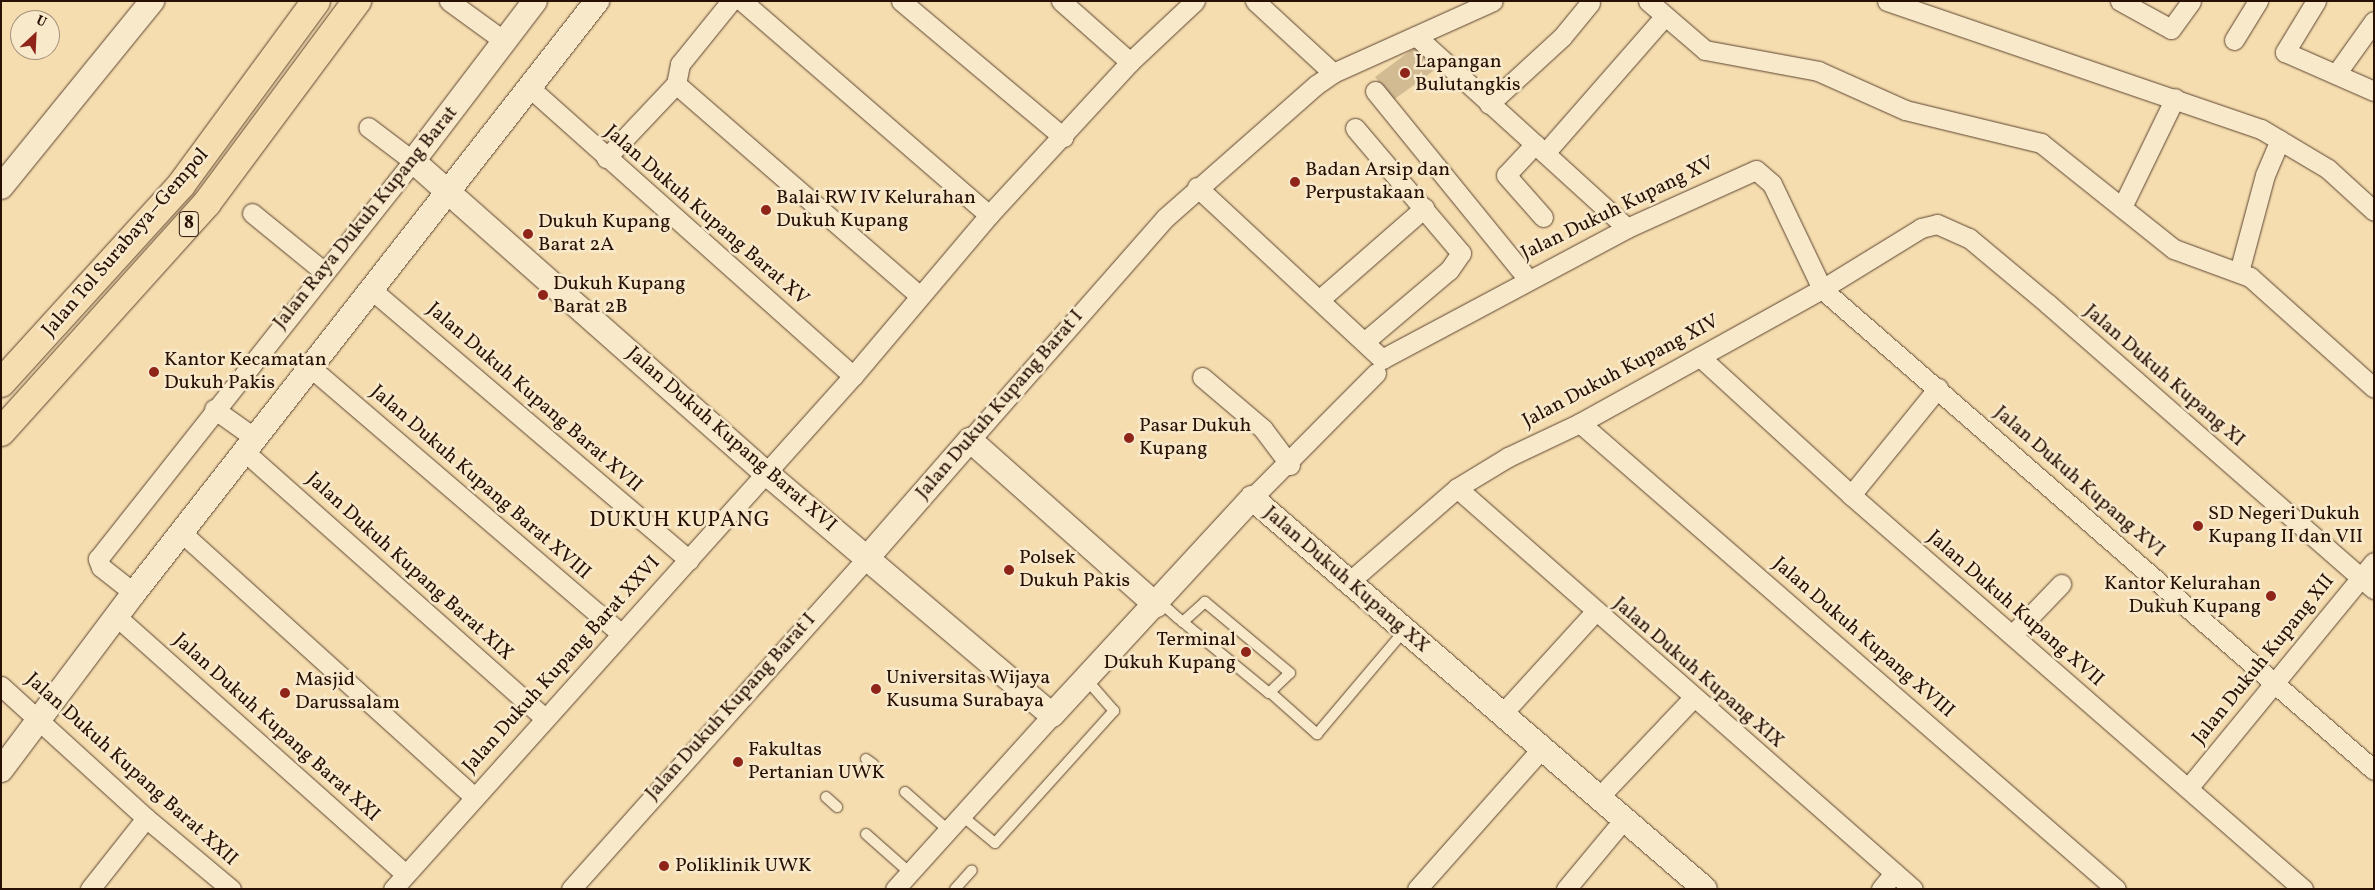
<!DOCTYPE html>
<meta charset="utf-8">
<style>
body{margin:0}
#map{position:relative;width:2375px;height:890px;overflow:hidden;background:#f5ddaf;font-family:Vollkorn,serif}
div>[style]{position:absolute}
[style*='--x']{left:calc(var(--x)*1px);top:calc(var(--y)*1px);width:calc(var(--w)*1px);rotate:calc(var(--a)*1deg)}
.green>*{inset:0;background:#d2ba92}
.roads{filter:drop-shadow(0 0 1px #5c4330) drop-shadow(0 0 1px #5c4330)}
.service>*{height:10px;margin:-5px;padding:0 5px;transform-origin:5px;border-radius:5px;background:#f8e9cb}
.minor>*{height:19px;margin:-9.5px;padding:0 9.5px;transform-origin:9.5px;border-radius:9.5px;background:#f8e9cb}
.tertiary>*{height:24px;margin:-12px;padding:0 12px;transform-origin:12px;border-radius:12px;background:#f8e9cb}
.motorway>*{height:28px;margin:-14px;padding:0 14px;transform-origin:14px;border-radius:14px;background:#f5ddaf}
.dots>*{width:14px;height:14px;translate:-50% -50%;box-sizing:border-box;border:2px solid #f8e9cb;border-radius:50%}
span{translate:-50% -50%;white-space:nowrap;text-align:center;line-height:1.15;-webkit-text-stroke:5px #f8e9cb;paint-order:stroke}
.shield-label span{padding:1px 4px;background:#f8e9cb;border:1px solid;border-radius:4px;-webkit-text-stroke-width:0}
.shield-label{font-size:19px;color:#291005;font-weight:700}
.poi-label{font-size:20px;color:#291005}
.left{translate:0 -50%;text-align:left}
.right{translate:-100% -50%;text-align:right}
.street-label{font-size:20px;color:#291005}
.quarter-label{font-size:22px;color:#291005;letter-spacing:1px}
.frame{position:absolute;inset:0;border:2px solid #291005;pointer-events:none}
.north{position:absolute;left:10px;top:10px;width:50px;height:50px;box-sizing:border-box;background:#f8e9cb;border:1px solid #a5927c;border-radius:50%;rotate:25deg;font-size:14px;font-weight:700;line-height:20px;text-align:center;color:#291005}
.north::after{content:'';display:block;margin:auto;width:18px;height:22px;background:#8f2418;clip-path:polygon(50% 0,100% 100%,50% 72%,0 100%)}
</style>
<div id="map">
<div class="green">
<i style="clip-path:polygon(1418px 45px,1436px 69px,1392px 101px,1375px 77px)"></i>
</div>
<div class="roads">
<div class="service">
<i style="--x:1159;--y:601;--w:25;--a:42"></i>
<i style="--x:1178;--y:618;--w:118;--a:39.5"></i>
<i style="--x:1269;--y:693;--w:29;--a:-44"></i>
<i style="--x:1290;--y:673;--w:111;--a:-140.1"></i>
<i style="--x:1205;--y:602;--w:30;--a:138"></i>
<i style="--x:1271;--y:693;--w:62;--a:41.7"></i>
<i style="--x:1317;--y:734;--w:135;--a:-49.8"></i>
<i style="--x:866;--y:759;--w:9;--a:36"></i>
<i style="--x:905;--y:792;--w:57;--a:41.5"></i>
<i style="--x:826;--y:797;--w:15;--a:42"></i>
<i style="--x:961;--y:815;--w:44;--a:39.5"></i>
<i style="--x:995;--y:843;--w:178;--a:-48"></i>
<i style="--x:1114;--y:711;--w:41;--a:-131.1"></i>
<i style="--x:866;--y:834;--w:57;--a:41.5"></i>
<i style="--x:955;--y:889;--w:25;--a:-48"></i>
</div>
<div class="minor">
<i style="--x:449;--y:1;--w:68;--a:36"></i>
<i style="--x:731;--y:1;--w:81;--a:129"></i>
<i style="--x:680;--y:64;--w:20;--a:101"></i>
<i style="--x:676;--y:84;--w:323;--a:41"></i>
<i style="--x:742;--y:1;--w:327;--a:40.9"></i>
<i style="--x:901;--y:1;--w:212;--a:40"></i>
<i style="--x:1061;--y:1;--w:92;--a:41.5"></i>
<i style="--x:1255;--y:1;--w:106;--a:42.7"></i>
<i style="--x:1648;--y:1;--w:75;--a:40.7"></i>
<i style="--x:1705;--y:50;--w:115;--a:10.5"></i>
<i style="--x:1818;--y:71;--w:95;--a:24.1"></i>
<i style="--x:1905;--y:110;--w:140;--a:13.6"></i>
<i style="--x:2041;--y:143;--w:170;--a:38.6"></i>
<i style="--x:2174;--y:249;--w:81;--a:20.2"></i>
<i style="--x:2250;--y:277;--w:166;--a:41.8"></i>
<i style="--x:1887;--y:1;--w:395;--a:18.9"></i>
<i style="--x:2261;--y:129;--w:78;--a:30.8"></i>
<i style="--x:2328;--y:169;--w:62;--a:42.4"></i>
<i style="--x:2120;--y:1;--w:58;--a:28.8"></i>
<i style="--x:2171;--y:29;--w:34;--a:-54"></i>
<i style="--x:2316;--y:1;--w:60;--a:121.3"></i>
<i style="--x:2285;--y:52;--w:97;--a:23.7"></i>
<i style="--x:1416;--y:36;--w:285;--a:42.3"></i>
<i style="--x:2234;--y:40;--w:46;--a:-58.4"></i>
<i style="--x:2336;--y:74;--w:65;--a:-54.4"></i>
<i style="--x:530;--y:88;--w:433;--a:41.7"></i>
<i style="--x:1375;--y:91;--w:241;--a:50.9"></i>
<i style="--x:1489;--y:104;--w:99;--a:-42.5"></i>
<i style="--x:1562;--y:37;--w:44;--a:-50.5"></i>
<i style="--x:1355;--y:128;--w:164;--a:49.7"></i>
<i style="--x:1461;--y:253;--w:21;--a:125"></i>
<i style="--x:1449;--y:270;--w:111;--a:139.7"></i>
<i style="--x:1535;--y:144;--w:42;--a:133.1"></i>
<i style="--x:1506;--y:175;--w:56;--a:48.6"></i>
<i style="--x:1545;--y:153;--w:182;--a:-48.8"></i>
<i style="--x:606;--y:158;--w:102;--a:-46.6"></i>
<i style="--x:1197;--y:187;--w:253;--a:42.9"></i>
<i style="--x:1382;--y:359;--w:278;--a:-28.1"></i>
<i style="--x:1627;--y:228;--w:141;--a:-24.2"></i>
<i style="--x:1756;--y:170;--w:21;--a:41"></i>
<i style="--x:1772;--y:184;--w:116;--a:64.5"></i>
<i style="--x:1822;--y:289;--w:732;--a:41.07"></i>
<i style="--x:2122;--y:207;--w:121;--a:-64.1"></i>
<i style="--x:252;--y:213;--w:92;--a:39.2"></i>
<i style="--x:2239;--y:272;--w:100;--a:-75"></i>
<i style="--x:2265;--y:175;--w:38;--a:-67"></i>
<i style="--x:373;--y:291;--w:415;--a:40.4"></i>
<i style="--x:1319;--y:300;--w:140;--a:-41.2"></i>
<i style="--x:1700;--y:357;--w:205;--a:42.4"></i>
<i style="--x:1851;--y:495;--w:600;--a:41.08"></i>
<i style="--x:310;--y:367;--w:408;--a:40.6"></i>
<i style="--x:1202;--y:377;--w:80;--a:40.4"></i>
<i style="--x:1263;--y:429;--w:45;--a:53.1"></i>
<i style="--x:214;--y:409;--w:50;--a:35.3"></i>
<i style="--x:1580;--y:423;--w:710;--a:41"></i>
<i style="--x:970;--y:440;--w:295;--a:-48.7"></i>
<i style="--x:1165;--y:218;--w:201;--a:-41.4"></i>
<i style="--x:1316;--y:85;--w:21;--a:-35"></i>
<i style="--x:1333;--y:73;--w:175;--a:-24.2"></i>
<i style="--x:245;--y:452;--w:399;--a:41.6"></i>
<i style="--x:1457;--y:488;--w:607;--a:41.33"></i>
<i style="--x:1851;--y:495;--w:138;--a:-50.9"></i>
<i style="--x:1252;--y:498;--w:176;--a:-45.2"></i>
<i style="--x:182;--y:533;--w:392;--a:42.1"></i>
<i style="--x:1349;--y:582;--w:143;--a:-41"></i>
<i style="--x:1457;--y:488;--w:60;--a:-31.3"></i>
<i style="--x:1508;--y:457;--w:80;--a:-25.3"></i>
<i style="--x:1580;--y:423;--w:277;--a:-29"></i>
<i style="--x:1822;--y:289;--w:116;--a:-31.6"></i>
<i style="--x:1921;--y:228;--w:16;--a:-14"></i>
<i style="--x:1937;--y:224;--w:35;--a:24"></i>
<i style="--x:1969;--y:238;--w:103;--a:39.9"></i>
<i style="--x:2048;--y:304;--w:433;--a:41.2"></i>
<i style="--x:134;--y:593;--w:42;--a:-141.8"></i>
<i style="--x:101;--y:567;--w:9;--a:-111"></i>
<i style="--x:98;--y:559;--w:508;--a:-51.64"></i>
<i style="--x:413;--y:161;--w:56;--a:-142.9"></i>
<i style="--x:117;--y:617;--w:386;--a:41.7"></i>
<i style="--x:2012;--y:635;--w:71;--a:-46.1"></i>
<i style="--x:1;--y:686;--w:196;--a:42.3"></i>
<i style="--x:146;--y:818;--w:111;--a:39.9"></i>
<i style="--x:1502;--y:714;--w:137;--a:-47.7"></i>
<i style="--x:2189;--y:787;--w:291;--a:-50.6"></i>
<i style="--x:1600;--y:796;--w:135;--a:-46.5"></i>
<i style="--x:90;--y:889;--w:90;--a:-51.7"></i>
<i style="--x:393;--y:889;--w:689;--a:-48.12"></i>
<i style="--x:853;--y:376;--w:211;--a:-49.8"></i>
<i style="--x:989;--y:215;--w:208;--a:-47.3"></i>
<i style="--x:1130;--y:62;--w:89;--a:-43.2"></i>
<i style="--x:571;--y:889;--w:444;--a:-48.2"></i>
<i style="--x:895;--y:889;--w:234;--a:-47.9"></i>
<i style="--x:1417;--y:889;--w:188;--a:-48.4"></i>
<i style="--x:1566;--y:889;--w:92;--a:-50.3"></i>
<i style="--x:1881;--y:889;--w:21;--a:-51"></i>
</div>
<div class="tertiary">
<i style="--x:535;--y:1;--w:201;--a:127.3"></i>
<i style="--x:413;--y:161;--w:468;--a:41.5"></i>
<i style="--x:764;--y:471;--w:377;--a:40.3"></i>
<i style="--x:1052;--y:715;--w:295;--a:-47.3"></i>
<i style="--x:1252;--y:498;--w:598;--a:40.8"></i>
<i style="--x:1;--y:187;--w:240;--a:-50.9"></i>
<i style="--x:867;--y:558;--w:157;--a:-48.9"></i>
<i style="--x:970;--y:440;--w:249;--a:41.6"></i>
<i style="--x:1;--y:770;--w:221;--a:-53.1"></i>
<i style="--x:134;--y:593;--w:752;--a:-51.97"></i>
</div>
<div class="motorway">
<i style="--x:1;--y:383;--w:268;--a:-47.7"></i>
<i style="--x:181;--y:185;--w:228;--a:-53.7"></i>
<i style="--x:1;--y:432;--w:308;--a:-48"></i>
<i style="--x:207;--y:203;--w:252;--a:-53.4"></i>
</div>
</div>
<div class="dots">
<i style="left:1405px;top:73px;background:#8f2418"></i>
<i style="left:1295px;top:182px;background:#8f2418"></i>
<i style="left:766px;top:210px;background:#8f2418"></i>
<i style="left:528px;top:234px;background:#8f2418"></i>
<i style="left:543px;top:295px;background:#8f2418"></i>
<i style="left:154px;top:372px;background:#8f2418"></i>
<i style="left:1129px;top:438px;background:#8f2418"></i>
<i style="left:2198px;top:526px;background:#8f2418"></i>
<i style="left:1009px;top:570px;background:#8f2418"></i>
<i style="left:2271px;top:596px;background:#8f2418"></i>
<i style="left:1246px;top:652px;background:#8f2418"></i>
<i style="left:876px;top:689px;background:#8f2418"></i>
<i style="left:285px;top:693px;background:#8f2418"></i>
<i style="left:738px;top:762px;background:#8f2418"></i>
<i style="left:664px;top:866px;background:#8f2418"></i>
</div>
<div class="shield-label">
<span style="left:189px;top:224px">8</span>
</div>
<div class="poi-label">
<span class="left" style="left:1415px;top:74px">Lapangan<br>Bulutangkis</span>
<span class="left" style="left:1305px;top:182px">Badan Arsip dan<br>Perpustakaan</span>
<span class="left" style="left:776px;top:210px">Balai RW IV Kelurahan<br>Dukuh Kupang</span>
<span class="left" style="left:538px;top:234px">Dukuh Kupang<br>Barat 2A</span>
<span class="left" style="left:553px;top:296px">Dukuh Kupang<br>Barat 2B</span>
<span class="left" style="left:164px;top:372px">Kantor Kecamatan<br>Dukuh Pakis</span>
<span class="left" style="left:1139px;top:438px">Pasar Dukuh<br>Kupang</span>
<span class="left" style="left:2208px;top:526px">SD Negeri Dukuh<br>Kupang II dan VII</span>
<span class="left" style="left:1019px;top:570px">Polsek<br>Dukuh Pakis</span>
<span class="right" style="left:2261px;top:596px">Kantor Kelurahan<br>Dukuh Kupang</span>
<span class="right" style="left:1236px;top:652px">Terminal<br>Dukuh Kupang</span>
<span class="left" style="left:886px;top:690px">Universitas Wijaya<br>Kusuma Surabaya</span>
<span class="left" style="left:295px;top:692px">Masjid<br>Darussalam</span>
<span class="left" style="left:748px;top:762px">Fakultas<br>Pertanian UWK</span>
<span class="left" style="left:675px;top:866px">Poliklinik UWK</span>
</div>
<div class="street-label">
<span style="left:1618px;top:209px;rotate:-26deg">Jalan Dukuh Kupang XV</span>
<span style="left:706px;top:216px;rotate:41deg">Jalan Dukuh Kupang Barat XV</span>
<span style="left:366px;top:218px;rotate:-51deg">Jalan Raya Dukuh Kupang Barat</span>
<span style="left:126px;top:243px;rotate:-49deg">Jalan Tol Surabaya–Gempol</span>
<span style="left:1621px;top:372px;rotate:-28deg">Jalan Dukuh Kupang XIV</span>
<span style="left:2164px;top:376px;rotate:41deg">Jalan Dukuh Kupang XI</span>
<span style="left:534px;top:398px;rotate:41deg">Jalan Dukuh Kupang Barat XVII</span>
<span style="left:1000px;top:405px;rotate:-49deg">Jalan Dukuh Kupang Barat I</span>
<span style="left:731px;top:440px;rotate:41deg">Jalan Dukuh Kupang Barat XVI</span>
<span style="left:2079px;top:482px;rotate:41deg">Jalan Dukuh Kupang XVI</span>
<span style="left:480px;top:483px;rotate:41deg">Jalan Dukuh Kupang Barat XVIII</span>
<span style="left:409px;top:567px;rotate:42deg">Jalan Dukuh Kupang Barat XIX</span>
<span style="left:1346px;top:580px;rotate:41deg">Jalan Dukuh Kupang XX</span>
<span style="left:2015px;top:609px;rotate:41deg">Jalan Dukuh Kupang XVII</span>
<span style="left:1863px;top:638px;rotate:41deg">Jalan Dukuh Kupang XVIII</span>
<span style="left:2264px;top:660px;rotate:-51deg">Jalan Dukuh Kupang XII</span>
<span style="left:562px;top:665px;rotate:-48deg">Jalan Dukuh Kupang Barat XXVI</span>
<span style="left:1698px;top:673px;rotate:41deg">Jalan Dukuh Kupang XIX</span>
<span style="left:731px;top:707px;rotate:-48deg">Jalan Dukuh Kupang Barat I</span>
<span style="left:276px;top:728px;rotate:42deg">Jalan Dukuh Kupang Barat XXI</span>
<span style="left:131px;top:770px;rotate:42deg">Jalan Dukuh Kupang Barat XXII</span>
</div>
<div class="quarter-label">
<span style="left:680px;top:521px">DUKUH KUPANG</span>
</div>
<div class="frame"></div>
<div class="north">U</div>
</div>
